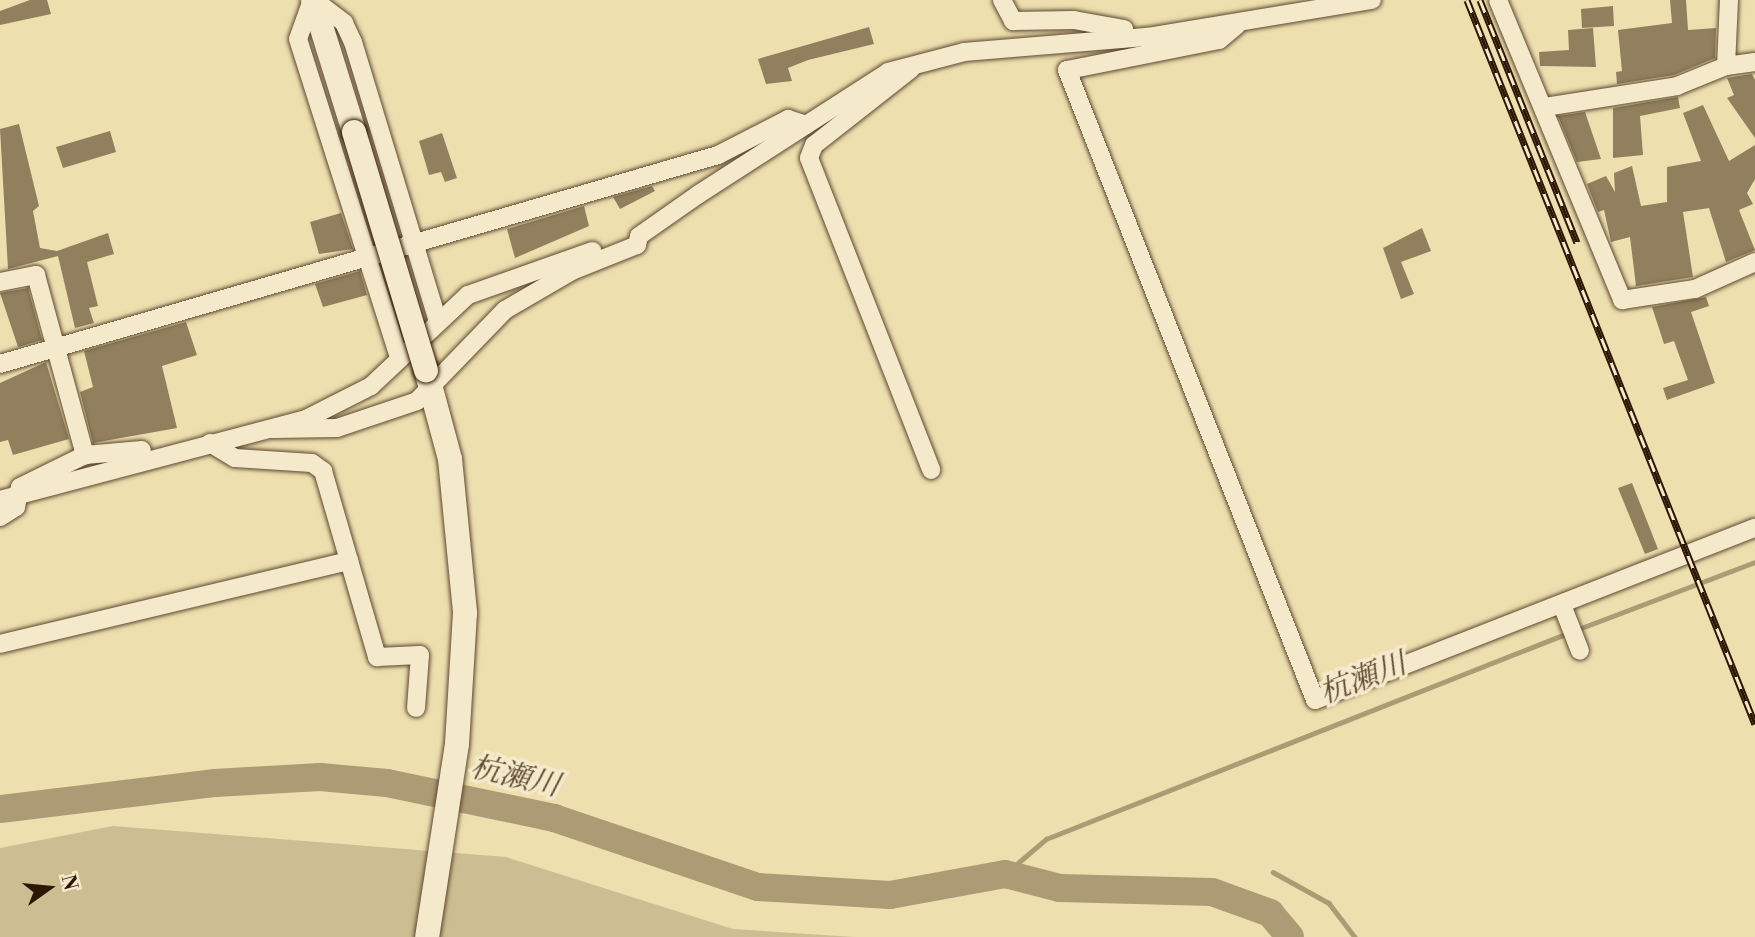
<!DOCTYPE html>
<meta charset="utf-8">
<style>
body{margin:0}
#map{position:relative;width:1755px;height:937px;overflow:hidden;background:#eedfaf;font-family:"Libre Bodoni","Noto Serif JP",serif}
div>[style]{position:absolute}
[style*='--x']{left:calc(var(--x)*1px);top:calc(var(--y)*1px);width:calc(var(--w)*1px);rotate:calc(var(--a)*1deg)}
.green>*{inset:0;background:#cdbd92}
.stream>*{height:4.5px;margin:-2.25px;padding:0 2.25px;transform-origin:2.25px;border-radius:2.25px;background:#ac9b75}
.river>*{height:28px;margin:-14px;padding:0 14px;transform-origin:14px;border-radius:14px;background:#ac9b75}
.building>*{inset:0;background:#917f5d}
.roads{filter:drop-shadow(0 0 2px #5d482f) drop-shadow(0 0 2px #5d482f)}
.street>*{height:18px;margin:-9px;padding:0 9px;transform-origin:9px;border-radius:9px;background:#f4eacb}
.secondary>*{height:24px;margin:-12px;padding:0 12px;transform-origin:12px;border-radius:12px;background:#f4eacb}
.rail>*{height:7px;margin-top:-3.5px;transform-origin:0;background:repeating-linear-gradient(90deg,#f4eacb 0 13px,#2d1604 0 26px);box-sizing:border-box;border-block:2px solid #2d1604}
.bridges{filter:drop-shadow(0 0 2px #2d1604) drop-shadow(0 0 2px #2d1604)}
.secondary-bridge>*{height:24px;margin:-12px;padding:0 12px;transform-origin:12px;border-radius:12px;background:#f4eacb}
span{translate:-50% -50%;white-space:nowrap;text-align:center;line-height:1.15;-webkit-text-stroke:7px #f4eacb;paint-order:stroke}
.water-label{font-size:30px;color:#604b31;font-style:italic}
.north{position:absolute;left:14px;top:853px;width:70px;height:70px;-webkit-text-stroke:5px #f4eacb;paint-order:stroke;rotate:75deg;font-size:19px;font-weight:700;line-height:28px;text-align:center;color:#2d1604}
.north::after{content:'';display:block;margin:auto;width:24px;height:32px;background:#2d1604;clip-path:polygon(50% 0,100% 100%,50% 72%,0 100%)}
</style>
<div id="map">
<div class="green">
<i style="clip-path:polygon(113px 826px,506px 857px,733px 929px,854px 937px,0 937px,0 848px)"></i>
</div>
<div class="stream">
<i style="--x:1576;--y:630;--w:191;--a:-20.8"></i>
<i style="--x:1273;--y:872;--w:64;--a:29"></i>
<i style="--x:1329;--y:903;--w:43;--a:52.6"></i>
<i style="--x:1005;--y:874;--w:54;--a:-40.5"></i>
<i style="--x:1046;--y:839;--w:561;--a:-21.54"></i>
</div>
<div class="river">
<i style="--x:0;--y:809;--w:217;--a:-6.9"></i>
<i style="--x:215;--y:783;--w:105;--a:-3.3"></i>
<i style="--x:320;--y:777;--w:67;--a:5.1"></i>
<i style="--x:387;--y:783;--w:171;--a:11.8"></i>
<i style="--x:554;--y:818;--w:215;--a:18.7"></i>
<i style="--x:758;--y:887;--w:132;--a:3.5"></i>
<i style="--x:890;--y:895;--w:117;--a:-10.3"></i>
<i style="--x:1005;--y:874;--w:57;--a:14.3"></i>
<i style="--x:1060;--y:888;--w:152;--a:1.5"></i>
<i style="--x:1212;--y:892;--w:62;--a:19.9"></i>
<i style="--x:1270;--y:913;--w:31;--a:50"></i>
</div>
<div class="building">
<i style="clip-path:polygon(30px 0,47px 0,51px 14px,0 25px,0 11px)"></i>
<i style="clip-path:polygon(1670px 0,1686px 0,1688px 30px,1716px 28px,1715px 58px,1674px 75px,1617px 84px,1616px 72px,1622px 71px,1618px 30px,1672px 23px)"></i>
<i style="clip-path:polygon(1613px 6px,1614px 26px,1582px 28px,1581px 9px)"></i>
<i style="clip-path:polygon(869px 27px,874px 44px,808px 60px,788px 68px,792px 81px,766px 84px,758px 59px)"></i>
<i style="clip-path:polygon(1593px 28px,1596px 67px,1540px 66px,1539px 52px,1569px 50px,1568px 30px)"></i>
<i style="clip-path:polygon(1752px 74px,1755px 80px,1755px 138px,1727px 98px,1734px 95px,1727px 78px)"></i>
<i style="clip-path:polygon(1678px 97px,1680px 108px,1640px 116px,1643px 155px,1613px 158px,1613px 108px)"></i>
<i style="clip-path:polygon(1703px 105px,1729px 161px,1755px 145px,1755px 179px,1747px 193px,1753px 204px,1739px 210px,1755px 250px,1726px 262px,1709px 208px,1683px 212px,1693px 277px,1636px 286px,1630px 237px,1611px 242px,1604px 210px,1598px 212px,1587px 184px,1606px 176px,1615px 192px,1614px 173px,1632px 166px,1641px 206px,1667px 202px,1667px 167px,1701px 161px,1683px 113px)"></i>
<i style="clip-path:polygon(1585px 112px,1601px 159px,1577px 162px,1558px 116px)"></i>
<i style="clip-path:polygon(19px 124px,39px 206px,33px 211px,40px 248px,57px 251px,108px 233px,114px 254px,87px 262px,98px 306px,89px 308px,94px 323px,75px 328px,58px 256px,8px 269px,0 129px)"></i>
<i style="clip-path:polygon(110px 131px,116px 152px,63px 168px,56px 147px)"></i>
<i style="clip-path:polygon(442px 133px,457px 178px,445px 182px,441px 172px,429px 175px,419px 141px)"></i>
<i style="clip-path:polygon(652px 186px,655px 191px,620px 209px,613px 197px)"></i>
<i style="clip-path:polygon(584px 206px,589px 226px,515px 258px,507px 229px)"></i>
<i style="clip-path:polygon(341px 213px,353px 249px,319px 254px,310px 222px)"></i>
<i style="clip-path:polygon(1422px 228px,1431px 251px,1401px 262px,1414px 294px,1401px 299px,1383px 248px)"></i>
<i style="clip-path:polygon(360px 271px,367px 295px,323px 307px,315px 284px)"></i>
<i style="clip-path:polygon(28px 288px,42px 340px,18px 347px,0 293px)"></i>
<i style="clip-path:polygon(1706px 297px,1709px 306px,1691px 312px,1715px 383px,1667px 400px,1663px 388px,1688px 380px,1674px 341px,1664px 344px,1652px 307px)"></i>
<i style="clip-path:polygon(186px 322px,197px 355px,162px 366px,177px 428px,93px 443px,80px 392px,93px 387px,84px 351px)"></i>
<i style="clip-path:polygon(46px 362px,69px 439px,13px 455px,8px 440px,0 442px,0 383px)"></i>
<i style="clip-path:polygon(1632px 483px,1658px 549px,1645px 554px,1618px 488px)"></i>
</div>
<div class="roads">
<div class="street">
<i style="--x:312;--y:0;--w:41;--a:109.7"></i>
<i style="--x:298;--y:39;--w:334;--a:72.4"></i>
<i style="--x:314;--y:0;--w:38;--a:37"></i>
<i style="--x:344;--y:23;--w:21;--a:65"></i>
<i style="--x:353;--y:42;--w:288;--a:73.1"></i>
<i style="--x:1002;--y:0;--w:24;--a:62"></i>
<i style="--x:1013;--y:21;--w:61;--a:-0.9"></i>
<i style="--x:1074;--y:20;--w:51;--a:10.2"></i>
<i style="--x:1498;--y:0;--w:325;--a:67.5"></i>
<i style="--x:1622;--y:300;--w:74;--a:-8.6"></i>
<i style="--x:1695;--y:289;--w:66;--a:-24.2"></i>
<i style="--x:1729;--y:0;--w:66;--a:92.6"></i>
<i style="--x:1726;--y:66;--w:29;--a:-8"></i>
<i style="--x:1237;--y:25;--w:23;--a:140"></i>
<i style="--x:1219;--y:40;--w:155;--a:168.8"></i>
<i style="--x:1067;--y:70;--w:677;--a:68.51"></i>
<i style="--x:1315;--y:700;--w:472;--a:-21.4"></i>
<i style="--x:911;--y:69;--w:123;--a:141.9"></i>
<i style="--x:814;--y:145;--w:14;--a:111"></i>
<i style="--x:809;--y:158;--w:335;--a:68.6"></i>
<i style="--x:1545;--y:107;--w:134;--a:-9"></i>
<i style="--x:1677;--y:86;--w:53;--a:-22.2"></i>
<i style="--x:0;--y:282;--w:37;--a:-11"></i>
<i style="--x:36;--y:275;--w:187;--a:74.8"></i>
<i style="--x:0;--y:364;--w:748;--a:-16.23"></i>
<i style="--x:718;--y:155;--w:79;--a:-27.2"></i>
<i style="--x:788;--y:119;--w:19;--a:18"></i>
<i style="--x:273;--y:429;--w:64;--a:-0.9"></i>
<i style="--x:337;--y:428;--w:84;--a:-18.6"></i>
<i style="--x:417;--y:401;--w:127;--a:-46"></i>
<i style="--x:505;--y:310;--w:78;--a:-30.2"></i>
<i style="--x:572;--y:271;--w:70;--a:-21.8"></i>
<i style="--x:637;--y:245;--w:9;--a:-77"></i>
<i style="--x:639;--y:236;--w:73;--a:-35"></i>
<i style="--x:699;--y:194;--w:225;--a:-32.8"></i>
<i style="--x:888;--y:72;--w:79;--a:-14.7"></i>
<i style="--x:964;--y:52;--w:185;--a:-4.7"></i>
<i style="--x:1148;--y:37;--w:227;--a:-9.4"></i>
<i style="--x:210;--y:443;--w:29;--a:31"></i>
<i style="--x:235;--y:458;--w:77;--a:3.7"></i>
<i style="--x:312;--y:463;--w:14;--a:36"></i>
<i style="--x:323;--y:471;--w:194;--a:73.8"></i>
<i style="--x:377;--y:657;--w:43;--a:-2.7"></i>
<i style="--x:420;--y:655;--w:53;--a:94.3"></i>
<i style="--x:0;--y:500;--w:317;--a:-14.8"></i>
<i style="--x:306;--y:419;--w:73;--a:-26.9"></i>
<i style="--x:371;--y:386;--w:133;--a:-43.2"></i>
<i style="--x:468;--y:295;--w:132;--a:-19.5"></i>
<i style="--x:0;--y:517;--w:19;--a:-32"></i>
<i style="--x:16;--y:507;--w:20;--a:-79"></i>
<i style="--x:20;--y:487;--w:72;--a:-26.2"></i>
<i style="--x:85;--y:455;--w:57;--a:-5"></i>
<i style="--x:1562;--y:605;--w:49;--a:68.6"></i>
<i style="--x:0;--y:644;--w:359;--a:-13.4"></i>
</div>
<div class="secondary">
<i style="--x:313;--y:0;--w:138;--a:72.7"></i>
<i style="--x:426;--y:370;--w:92;--a:74.9"></i>
<i style="--x:450;--y:459;--w:155;--a:84.4"></i>
<i style="--x:465;--y:613;--w:131;--a:93.5"></i>
<i style="--x:457;--y:744;--w:195;--a:98.8"></i>
</div>
</div>
<div class="rail">
<i style="--x:1467;--y:0;--w:779;--a:68.31"></i>
<i style="--x:1480;--y:0;--w:261;--a:68.2"></i>
</div>
<div class="bridges">
<div class="secondary-bridge">
<i style="--x:354;--y:132;--w:249;--a:73.2"></i>
</div>
</div>
<div class="water-label">
<span style="left:1363px;top:679px;rotate:-21deg">杭瀬川</span>
<span style="left:515px;top:777px;rotate:13deg">杭瀬川</span>
</div>
<div class="north">N</div>
</div>
